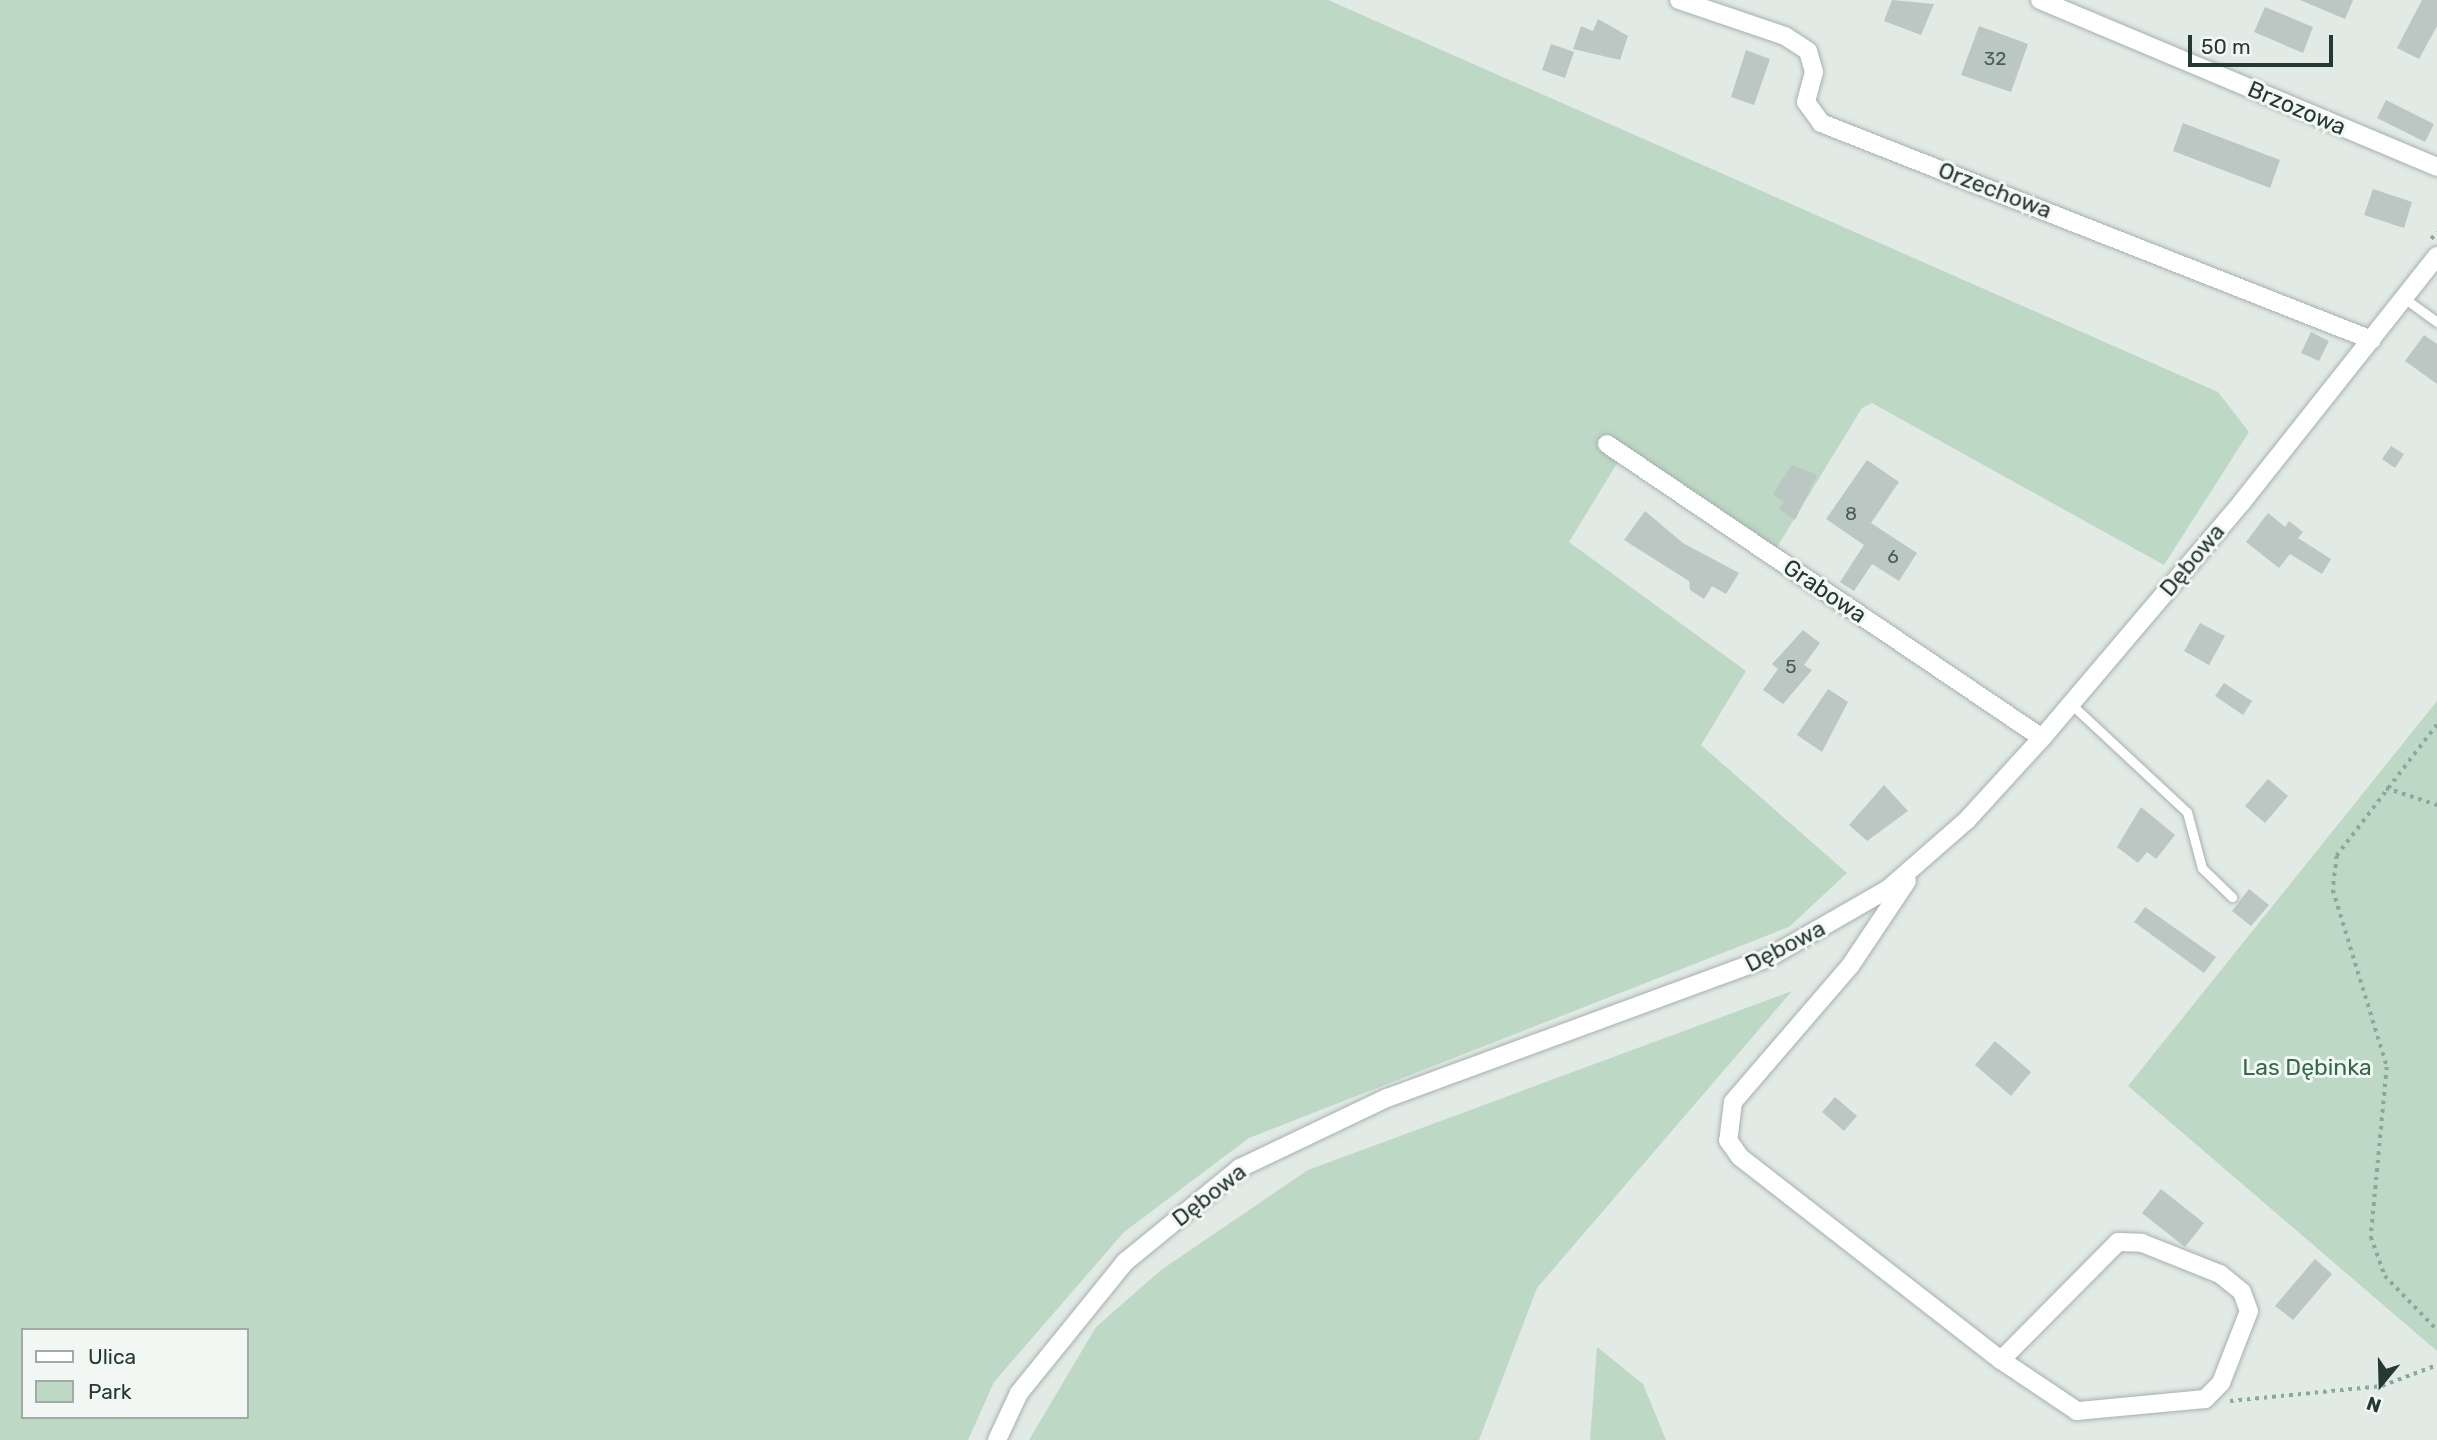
<!DOCTYPE html>
<meta charset="utf-8">
<style>
body{margin:0}
#map{position:relative;width:2437px;height:1440px;overflow:hidden;background:#e2eae6;font-family:Rubik,sans-serif}
div>[style]{position:absolute}
[style*='--x']{left:calc(var(--x)*1px);top:calc(var(--y)*1px);width:calc(var(--w)*1px);rotate:calc(var(--a)*1deg)}
.green>*{inset:0;background:#bdd8c5}
.building>*{inset:0;background:#bac7c2}
.path>*{height:3.5px;margin-top:-1.75px;transform-origin:0;background:repeating-linear-gradient(90deg,#86aa9e 0 3.5px,transparent 0 8.5px)}
.roads{filter:drop-shadow(0 0 2px #a5b1ad) drop-shadow(0 0 2px #a5b1ad)}
.lane>*{height:9px;margin:-4.5px;padding:0 4.5px;transform-origin:4.5px;border-radius:4.5px;background:#fff}
.street>*{height:18px;margin:-9px;padding:0 9px;transform-origin:9px;border-radius:9px;background:#fff}
span{translate:-50% -50%;white-space:nowrap;text-align:center;line-height:1.15;-webkit-text-stroke:6px #f2f7f4;paint-order:stroke}
.number-label{font-size:19px;color:#4a5c57}
.number-label span{-webkit-text-stroke-width:0}
.street-label{font-size:23px;color:#243933}
.park-label{font-size:23px;color:#336a49}
.legend{position:absolute;left:21px;top:1328px;width:228px;height:91px;box-sizing:border-box;background:#f2f7f4;border:2px solid #a0aba7;margin:0;padding:9px 12px;list-style:none;font-size:21px;color:#243933}
.legend li{display:flex;align-items:center;gap:14px;height:35px}
.legend b{width:35px;border:2px solid #a0aba7}
.north{position:absolute;left:2346px;top:1349px;width:70px;height:70px;-webkit-text-stroke:5px #f2f7f4;paint-order:stroke;rotate:199deg;font-size:19px;font-weight:700;line-height:28px;text-align:center;color:#243933}
.north::after{content:'';display:block;margin:auto;width:24px;height:32px;background:#243933;clip-path:polygon(50% 0,100% 100%,50% 72%,0 100%)}
.scale{position:absolute;left:2188px;top:35px;width:145px;height:32px;box-sizing:border-box;border:4px solid #243933;border-top:0;padding-left:9px;font-size:21px;line-height:24px;white-space:nowrap;color:#243933;-webkit-text-stroke:5px #f2f7f4;paint-order:stroke}
</style>
<div id="map">
<div class="green">
<i style="clip-path:polygon(evenodd,0 0,1328px 0,2218px 392px,2249px 432px,2164px 565px,1872px 403px,1862px 408px,1774px 552px,1627px 447px,1569px 542px,1746px 671px,1701px 745px,1847px 873px,1789px 927px,1249px 1138px,1124px 1232px,994px 1382px,968px 1440px,0 1440px,0 0,23px 1330px,247px 1330px,247px 1417px,23px 1417px,23px 1330px)"></i>
<i style="clip-path:polygon(2437px 701px,2437px 1351px,2128px 1086px)"></i>
<i style="clip-path:polygon(1792px 991px,1537px 1288px,1479px 1440px,1029px 1440px,1096px 1327px,1161px 1270px,1308px 1170px)"></i>
<i style="clip-path:polygon(1597px 1347px,1643px 1384px,1666px 1440px,1590px 1440px)"></i>
</div>
<div class="building">
<i style="clip-path:polygon(1892px 0,1934px 4px,1921px 35px,1884px 21px)"></i>
<i style="clip-path:polygon(2300px 0,2353px 0,2345px 19px)"></i>
<i style="clip-path:polygon(2422px 0,2437px 0,2437px 26px,2419px 59px,2397px 48px)"></i>
<i style="clip-path:polygon(2265px 7px,2313px 27px,2303px 53px,2254px 32px)"></i>
<i style="clip-path:polygon(1598px 19px,1628px 36px,1620px 60px,1573px 49px,1581px 26px,1593px 31px)"></i>
<i style="clip-path:polygon(1979px 26px,2028px 44px,2011px 92px,1961px 75px)"></i>
<i style="clip-path:polygon(1551px 44px,1574px 52px,1565px 78px,1542px 70px)"></i>
<i style="clip-path:polygon(1746px 50px,1770px 59px,1754px 105px,1731px 97px)"></i>
<i style="clip-path:polygon(2386px 100px,2434px 124px,2425px 142px,2377px 118px)"></i>
<i style="clip-path:polygon(2183px 123px,2280px 160px,2270px 188px,2173px 151px)"></i>
<i style="clip-path:polygon(2373px 189px,2412px 202px,2404px 228px,2364px 215px)"></i>
<i style="clip-path:polygon(2311px 332px,2329px 341px,2319px 361px,2301px 353px)"></i>
<i style="clip-path:polygon(2424px 335px,2437px 344px,2437px 384px,2405px 361px)"></i>
<i style="clip-path:polygon(2391px 446px,2404px 454px,2395px 468px,2382px 459px)"></i>
<i style="clip-path:polygon(1867px 460px,1899px 482px,1871px 523px,1917px 553px,1899px 581px,1872px 564px,1854px 591px,1840px 582px,1864px 545px,1826px 519px)"></i>
<i style="clip-path:polygon(1792px 465px,1817px 475px,1795px 520px,1779px 509px,1784px 502px,1773px 494px)"></i>
<i style="clip-path:polygon(1645px 511px,1683px 543px,1739px 573px,1726px 594px,1712px 586px,1704px 599px,1690px 590px,1689px 581px,1624px 540px)"></i>
<i style="clip-path:polygon(2268px 513px,2285px 527px,2289px 521px,2303px 532px,2298px 538px,2331px 559px,2322px 574px,2290px 554px,2279px 568px,2246px 542px)"></i>
<i style="clip-path:polygon(2200px 623px,2225px 636px,2209px 665px,2184px 651px)"></i>
<i style="clip-path:polygon(1803px 630px,1820px 643px,1804px 665px,1812px 670px,1783px 704px,1763px 690px,1778px 669px,1772px 664px)"></i>
<i style="clip-path:polygon(2224px 683px,2252px 701px,2243px 715px,2215px 696px)"></i>
<i style="clip-path:polygon(1828px 689px,1848px 702px,1822px 752px,1797px 735px)"></i>
<i style="clip-path:polygon(2268px 779px,2288px 796px,2265px 823px,2245px 806px)"></i>
<i style="clip-path:polygon(1884px 785px,1908px 811px,1867px 841px,1849px 825px)"></i>
<i style="clip-path:polygon(2141px 807px,2175px 835px,2156px 859px,2147px 852px,2138px 863px,2117px 847px)"></i>
<i style="clip-path:polygon(2249px 889px,2269px 905px,2251px 926px,2232px 911px)"></i>
<i style="clip-path:polygon(2145px 907px,2216px 957px,2204px 973px,2134px 922px)"></i>
<i style="clip-path:polygon(1995px 1041px,2031px 1072px,2011px 1096px,1975px 1065px)"></i>
<i style="clip-path:polygon(1835px 1097px,1857px 1116px,1844px 1131px,1822px 1112px)"></i>
<i style="clip-path:polygon(2161px 1189px,2204px 1223px,2185px 1247px,2142px 1213px)"></i>
<i style="clip-path:polygon(2315px 1259px,2332px 1274px,2293px 1320px,2275px 1306px)"></i>
</div>
<div class="path">
<i style="--x:2431;--y:239;--w:9;--a:-49"></i>
<i style="--x:2437;--y:725;--w:165;--a:127.4"></i>
<i style="--x:2337;--y:856;--w:34;--a:97"></i>
<i style="--x:2333;--y:890;--w:185;--a:73"></i>
<i style="--x:2387;--y:1067;--w:171;--a:95.4"></i>
<i style="--x:2371;--y:1237;--w:41;--a:70.3"></i>
<i style="--x:2385;--y:1276;--w:75;--a:46.1"></i>
<i style="--x:2386;--y:788;--w:54;--a:18.4"></i>
<i style="--x:2230;--y:1401;--w:153;--a:-5.6"></i>
<i style="--x:2382;--y:1386;--w:59;--a:-20.9"></i>
</div>
<div class="roads">
<div class="lane">
<i style="--x:2404;--y:298;--w:41;--a:36"></i>
<i style="--x:2071;--y:704;--w:158;--a:43"></i>
<i style="--x:2187;--y:812;--w:58;--a:75"></i>
<i style="--x:2202;--y:868;--w:42;--a:44"></i>
</div>
<div class="street">
<i style="--x:1679;--y:0;--w:112;--a:18.8"></i>
<i style="--x:1785;--y:36;--w:27;--a:33"></i>
<i style="--x:1808;--y:51;--w:22;--a:74"></i>
<i style="--x:1814;--y:72;--w:31;--a:105"></i>
<i style="--x:1806;--y:102;--w:26;--a:54"></i>
<i style="--x:1821;--y:123;--w:592;--a:21.5"></i>
<i style="--x:2040;--y:0;--w:431;--a:22.8"></i>
<i style="--x:1607;--y:444;--w:525;--a:34.05"></i>
<i style="--x:1907;--y:881;--w:102;--a:123.8"></i>
<i style="--x:1850;--y:966;--w:179;--a:130.7"></i>
<i style="--x:1733;--y:1102;--w:38;--a:97"></i>
<i style="--x:1728;--y:1140;--w:21;--a:55"></i>
<i style="--x:1740;--y:1157;--w:331;--a:37.9"></i>
<i style="--x:2001;--y:1360;--w:166;--a:-45.2"></i>
<i style="--x:2118;--y:1242;--w:24;--a:2"></i>
<i style="--x:2142;--y:1243;--w:84;--a:21.7"></i>
<i style="--x:2220;--y:1274;--w:28;--a:39"></i>
<i style="--x:2242;--y:1292;--w:20;--a:70"></i>
<i style="--x:2249;--y:1311;--w:77;--a:111.3"></i>
<i style="--x:2221;--y:1383;--w:23;--a:135"></i>
<i style="--x:2205;--y:1399;--w:129;--a:174.6"></i>
<i style="--x:2077;--y:1411;--w:92;--a:-146.1"></i>
<i style="--x:997;--y:1440;--w:52;--a:-64.9"></i>
<i style="--x:1019;--y:1393;--w:169;--a:-51"></i>
<i style="--x:1125;--y:1262;--w:149;--a:-39.3"></i>
<i style="--x:1240;--y:1168;--w:163;--a:-25.5"></i>
<i style="--x:1387;--y:1098;--w:406;--a:-20.2"></i>
<i style="--x:1768;--y:958;--w:138;--a:-29.9"></i>
<i style="--x:1888;--y:889;--w:105;--a:-41.1"></i>
<i style="--x:1967;--y:820;--w:111;--a:-47.6"></i>
<i style="--x:2042;--y:738;--w:309;--a:-49.7"></i>
<i style="--x:2242;--y:502;--w:314;--a:-51.6"></i>
</div>
</div>
<div class="number-label">
<span style="left:1995px;top:59px">32</span>
<span style="left:1851px;top:514px">8</span>
<span style="left:1893px;top:557px">6</span>
<span style="left:1791px;top:667px">5</span>
</div>
<div class="street-label">
<span style="left:2297px;top:108px;rotate:23deg">Brzozowa</span>
<span style="left:1995px;top:190px;rotate:21deg">Orzechowa</span>
<span style="left:2192px;top:560px;rotate:-50deg">Dębowa</span>
<span style="left:1825px;top:591px;rotate:34deg">Grabowa</span>
<span style="left:1785px;top:946px;rotate:-27deg">Dębowa</span>
<span style="left:1209px;top:1195px;rotate:-38deg">Dębowa</span>
</div>
<div class="park-label">
<span style="left:2307px;top:1067px">Las Dębinka</span>
</div>
<ul class="legend">
<li><b style="height:9px;background:#fff"></b>Ulica</li>
<li><b style="height:19px;background:#bdd8c5"></b>Park</li>
</ul>
<div class="north">N</div>
<div class="scale">50 m</div>
</div>
